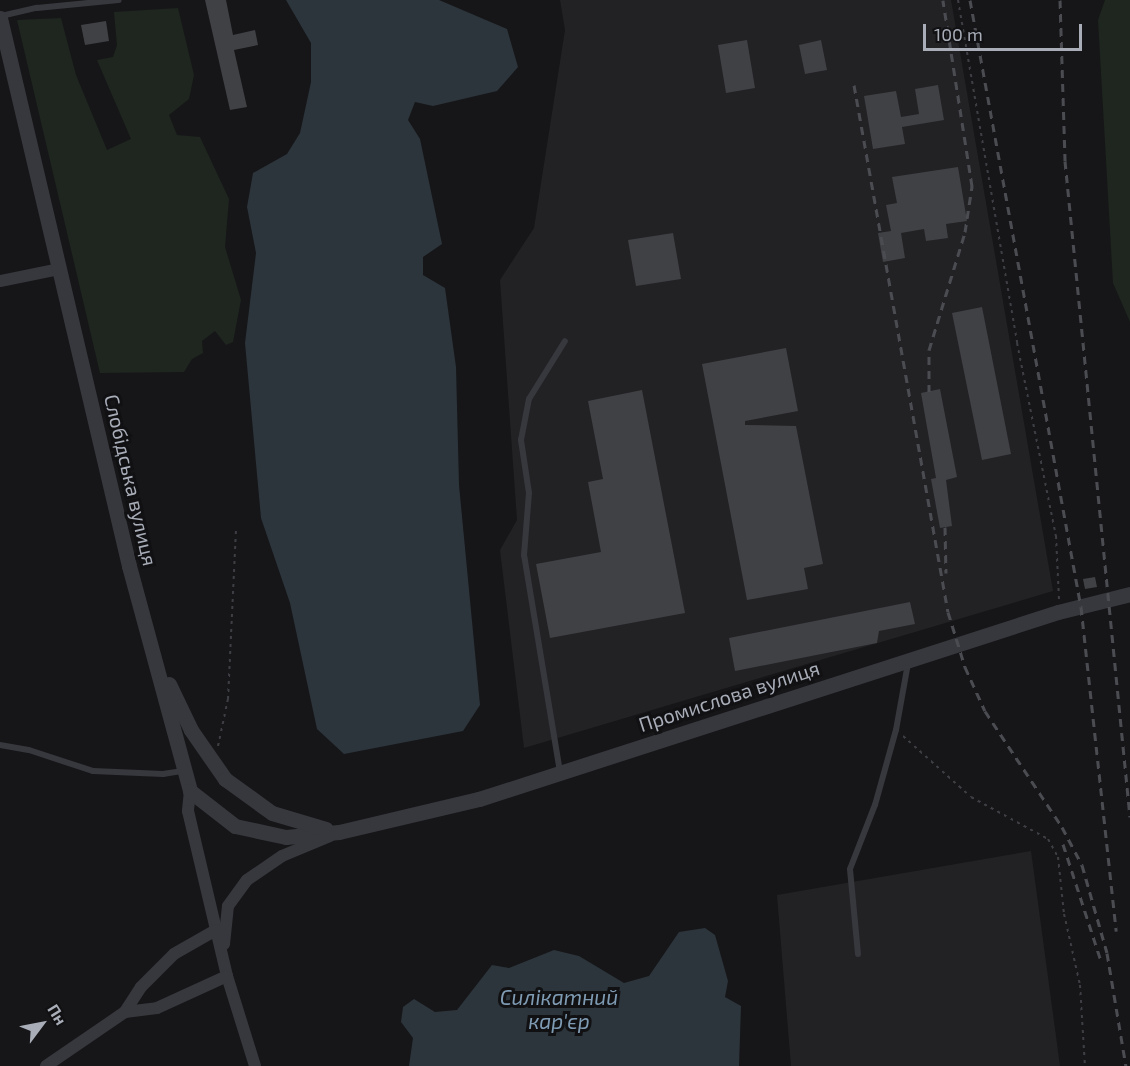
<!DOCTYPE html>
<meta charset="utf-8">
<style>
body{margin:0}
#map{position:relative;width:1130px;height:1066px;overflow:hidden;background:#161618;font-family:"Exo 2",sans-serif}
div>[style]{position:absolute}
[style*='--x']{left:calc(var(--x)*1px);top:calc(var(--y)*1px);width:calc(var(--w)*1px);rotate:calc(var(--a)*1deg)}
.built>*{inset:0;background:#222225}
.green>*{inset:0;background:#1e261f}
.water>*{inset:0;background:#2c353c}
.building>*{inset:0;background:#404145}
.path>*{height:2px;margin-top:-1px;transform-origin:0;background:repeating-linear-gradient(90deg,#3d3f44 0 3px,transparent 0 7.5px)}
.service>*{height:6px;margin:-3px;padding:0 3px;transform-origin:3px;border-radius:3px;background:#37383d}
.minor>*{height:12px;margin:-6px;padding:0 6px;transform-origin:6px;border-radius:6px;background:#37383d}
.tertiary>*{height:15px;margin:-7.5px;padding:0 7.5px;transform-origin:7.5px;border-radius:7.5px;background:#37383d}
.rail>*{height:3px;margin-top:-1.5px;transform-origin:0;background:repeating-linear-gradient(90deg,#4a4c52 0 8px,transparent 0 14px)}
span{translate:-50% -50%;white-space:nowrap;text-align:center;line-height:1.15;-webkit-text-stroke:6px #111113;paint-order:stroke}
.street-label{font-size:20px;color:#a8adb8}
.water-label{font-size:21px;color:#7f9bb3;font-style:italic}
.north{position:absolute;left:12px;top:994px;width:60px;height:60px;-webkit-text-stroke:4px #111113;paint-order:stroke;rotate:58deg;font-size:16px;font-weight:700;line-height:24px;text-align:center;color:#a8adb8}
.north::after{content:'';display:block;margin:auto;width:21px;height:27px;background:#a8adb8;clip-path:polygon(50% 0,100% 100%,50% 72%,0 100%)}
.scale{position:absolute;left:923px;top:24px;width:159px;height:27px;box-sizing:border-box;border:3px solid #a8adb8;border-top:0;padding-left:8px;font-size:18px;line-height:21px;white-space:nowrap;color:#a8adb8;-webkit-text-stroke:4px #111113;paint-order:stroke}
</style>
<div id="map">
<div class="built">
<i style="clip-path:polygon(560px 0,951px 0,1053px 591px,524px 748px,500px 550px,517px 520px,500px 280px,534px 228px,565px 30px)"></i>
<i style="clip-path:polygon(1031px 851px,1060px 1066px,791px 1066px,777px 895px)"></i>
</div>
<div class="green">
<i style="clip-path:polygon(1105px 0,1130px 0,1130px 322px,1113px 283px,1098px 20px)"></i>
<i style="clip-path:polygon(178px 8px,194px 75px,189px 99px,169px 115px,177px 135px,200px 137px,229px 199px,225px 247px,241px 300px,233px 342px,226px 345px,215px 331px,202px 341px,203px 353px,192px 359px,184px 372px,100px 373px,17px 20px,61px 18px,76px 75px,107px 150px,131px 139px,97px 60px,113px 57px,117px 45px,114px 12px)"></i>
</div>
<div class="water">
<i style="clip-path:polygon(286px 0,439px 0,507px 29px,518px 67px,497px 91px,433px 106px,415px 102px,408px 120px,420px 139px,442px 244px,423px 257px,423px 275px,445px 288px,456px 367px,459px 485px,480px 705px,463px 731px,344px 754px,317px 729px,290px 603px,261px 518px,245px 343px,256px 253px,247px 207px,253px 173px,287px 154px,300px 133px,311px 82px,311px 43px)"></i>
<i style="clip-path:polygon(705px 928px,715px 935px,728px 981px,725px 997px,741px 1006px,739px 1066px,409px 1066px,413px 1038px,401px 1022px,403px 1007px,414px 999px,435px 1012px,457px 1010px,492px 965px,509px 968px,554px 950px,579px 956px,624px 983px,649px 976px,679px 932px)"></i>
</div>
<div class="building">
<i style="clip-path:polygon(205px 0,226px 0,233px 35px,255px 30px,258px 45px,234px 50px,247px 107px,230px 110px)"></i>
<i style="clip-path:polygon(106px 21px,109px 41px,85px 45px,81px 25px)"></i>
<i style="clip-path:polygon(747px 40px,755px 88px,726px 93px,718px 45px)"></i>
<i style="clip-path:polygon(821px 40px,827px 70px,805px 74px,799px 45px)"></i>
<i style="clip-path:polygon(938px 85px,944px 120px,902px 127px,905px 144px,873px 149px,864px 96px,896px 91px,901px 117px,919px 114px,915px 89px)"></i>
<i style="clip-path:polygon(958px 167px,967px 221px,946px 224px,948px 238px,926px 241px,924px 229px,901px 233px,905px 258px,883px 262px,878px 233px,891px 231px,886px 205px,897px 203px,892px 177px)"></i>
<i style="clip-path:polygon(673px 233px,681px 279px,636px 286px,628px 240px)"></i>
<i style="clip-path:polygon(982px 307px,1011px 454px,982px 460px,952px 313px)"></i>
<i style="clip-path:polygon(786px 348px,798px 411px,745px 421px,745px 425px,796px 426px,823px 564px,804px 568px,808px 589px,747px 600px,702px 364px)"></i>
<i style="clip-path:polygon(940px 389px,957px 477px,946px 480px,952px 526px,940px 528px,931px 479px,936px 478px,921px 393px)"></i>
<i style="clip-path:polygon(642px 390px,685px 613px,550px 638px,536px 564px,601px 552px,588px 482px,603px 479px,588px 401px)"></i>
<i style="clip-path:polygon(1095px 577px,1097px 587px,1085px 589px,1083px 579px)"></i>
<i style="clip-path:polygon(910px 602px,915px 624px,879px 631px,877px 643px,735px 671px,729px 638px)"></i>
</div>
<div class="path">
<i style="--x:958;--y:0;--w:348;--a:80.2"></i>
<i style="--x:1017;--y:343;--w:197;--a:78.6"></i>
<i style="--x:1056;--y:536;--w:64;--a:87.3"></i>
<i style="--x:903;--y:736;--w:91;--a:41.9"></i>
<i style="--x:971;--y:797;--w:88;--a:28.6"></i>
<i style="--x:1048;--y:839;--w:21;--a:61"></i>
<i style="--x:1058;--y:857;--w:57;--a:84"></i>
<i style="--x:1064;--y:914;--w:73;--a:77.3"></i>
<i style="--x:1080;--y:985;--w:81;--a:86.5"></i>
<i style="--x:218;--y:746;--w:48;--a:-78"></i>
<i style="--x:228;--y:699;--w:171;--a:-87.3"></i>
</div>
<div class="service">
<i style="--x:1;--y:16;--w:37;--a:-13"></i>
<i style="--x:37;--y:8;--w:82;--a:-5.6"></i>
<i style="--x:0;--y:745;--w:29;--a:10"></i>
<i style="--x:29;--y:750;--w:67;--a:18.2"></i>
<i style="--x:93;--y:771;--w:70;--a:2.5"></i>
<i style="--x:163;--y:774;--w:20;--a:-9"></i>
<i style="--x:560;--y:772;--w:220;--a:-99.4"></i>
<i style="--x:524;--y:555;--w:62;--a:-85.4"></i>
<i style="--x:529;--y:493;--w:54;--a:-98.6"></i>
<i style="--x:521;--y:440;--w:42;--a:-79"></i>
<i style="--x:529;--y:399;--w:68;--a:-58.2"></i>
<i style="--x:858;--y:954;--w:85;--a:-95.4"></i>
<i style="--x:850;--y:869;--w:69;--a:-68.7"></i>
<i style="--x:875;--y:805;--w:78;--a:-74.4"></i>
<i style="--x:896;--y:730;--w:68;--a:-79.8"></i>
</div>
<div class="minor">
<i style="--x:0;--y:281;--w:60;--a:-11.5"></i>
<i style="--x:190;--y:791;--w:20;--a:96"></i>
<i style="--x:188;--y:811;--w:170;--a:76.7"></i>
<i style="--x:227;--y:976;--w:94;--a:72.7"></i>
<i style="--x:216;--y:930;--w:48;--a:150.3"></i>
<i style="--x:174;--y:954;--w:47;--a:135"></i>
<i style="--x:141;--y:987;--w:30;--a:123"></i>
<i style="--x:125;--y:1012;--w:32;--a:-7"></i>
<i style="--x:157;--y:1008;--w:77;--a:-24.6"></i>
<i style="--x:224;--y:944;--w:38;--a:-84"></i>
<i style="--x:228;--y:906;--w:32;--a:-54"></i>
<i style="--x:247;--y:880;--w:42;--a:-34.4"></i>
<i style="--x:282;--y:856;--w:52;--a:-22.6"></i>
<i style="--x:46;--y:1066;--w:96;--a:-34.4"></i>
</div>
<div class="tertiary">
<i style="--x:0;--y:18;--w:563;--a:76.75"></i>
<i style="--x:129;--y:566;--w:233;--a:74.8"></i>
<i style="--x:190;--y:791;--w:57;--a:37.9"></i>
<i style="--x:235;--y:826;--w:52;--a:12.2"></i>
<i style="--x:286;--y:837;--w:53;--a:-5.4"></i>
<i style="--x:339;--y:832;--w:144;--a:-13.3"></i>
<i style="--x:479;--y:799;--w:608;--a:-17.9"></i>
<i style="--x:1058;--y:612;--w:74;--a:-14"></i>
<i style="--x:169;--y:684;--w:51;--a:64.4"></i>
<i style="--x:191;--y:730;--w:60;--a:55.2"></i>
<i style="--x:225;--y:779;--w:58;--a:35.9"></i>
<i style="--x:272;--y:813;--w:56;--a:16.5"></i>
</div>
<div class="rail">
<i style="--x:970;--y:0;--w:617;--a:79.64"></i>
<i style="--x:1081;--y:607;--w:326;--a:83.8"></i>
<i style="--x:1060;--y:0;--w:161;--a:88.2"></i>
<i style="--x:1065;--y:161;--w:659;--a:84.34"></i>
<i style="--x:854;--y:85;--w:535;--a:79.89"></i>
<i style="--x:948;--y:612;--w:58;--a:72.8"></i>
<i style="--x:965;--y:667;--w:48;--a:65.6"></i>
<i style="--x:985;--y:711;--w:139;--a:56.4"></i>
<i style="--x:1062;--y:827;--w:43;--a:62.2"></i>
<i style="--x:1082;--y:865;--w:91;--a:74.1"></i>
<i style="--x:1107;--y:953;--w:115;--a:80.5"></i>
<i style="--x:929;--y:392;--w:42;--a:-90"></i>
<i style="--x:929;--y:350;--w:123;--a:-73"></i>
<i style="--x:965;--y:232;--w:47;--a:-81.3"></i>
<i style="--x:972;--y:186;--w:188;--a:-98.9"></i>
<i style="--x:945;--y:527;--w:46;--a:88.8"></i>
<i style="--x:1063;--y:844;--w:120;--a:72"></i>
</div>
<div class="street-label">
<span style="left:131px;top:480px;rotate:77deg">Слобідська вулиця</span>
<span style="left:729px;top:696px;rotate:-18deg">Промислова вулиця</span>
</div>
<div class="water-label">
<span style="left:559px;top:1009px">Силікатний<br>кар'єр</span>
</div>
<div class="north">Пн</div>
<div class="scale">100 m</div>
</div>
